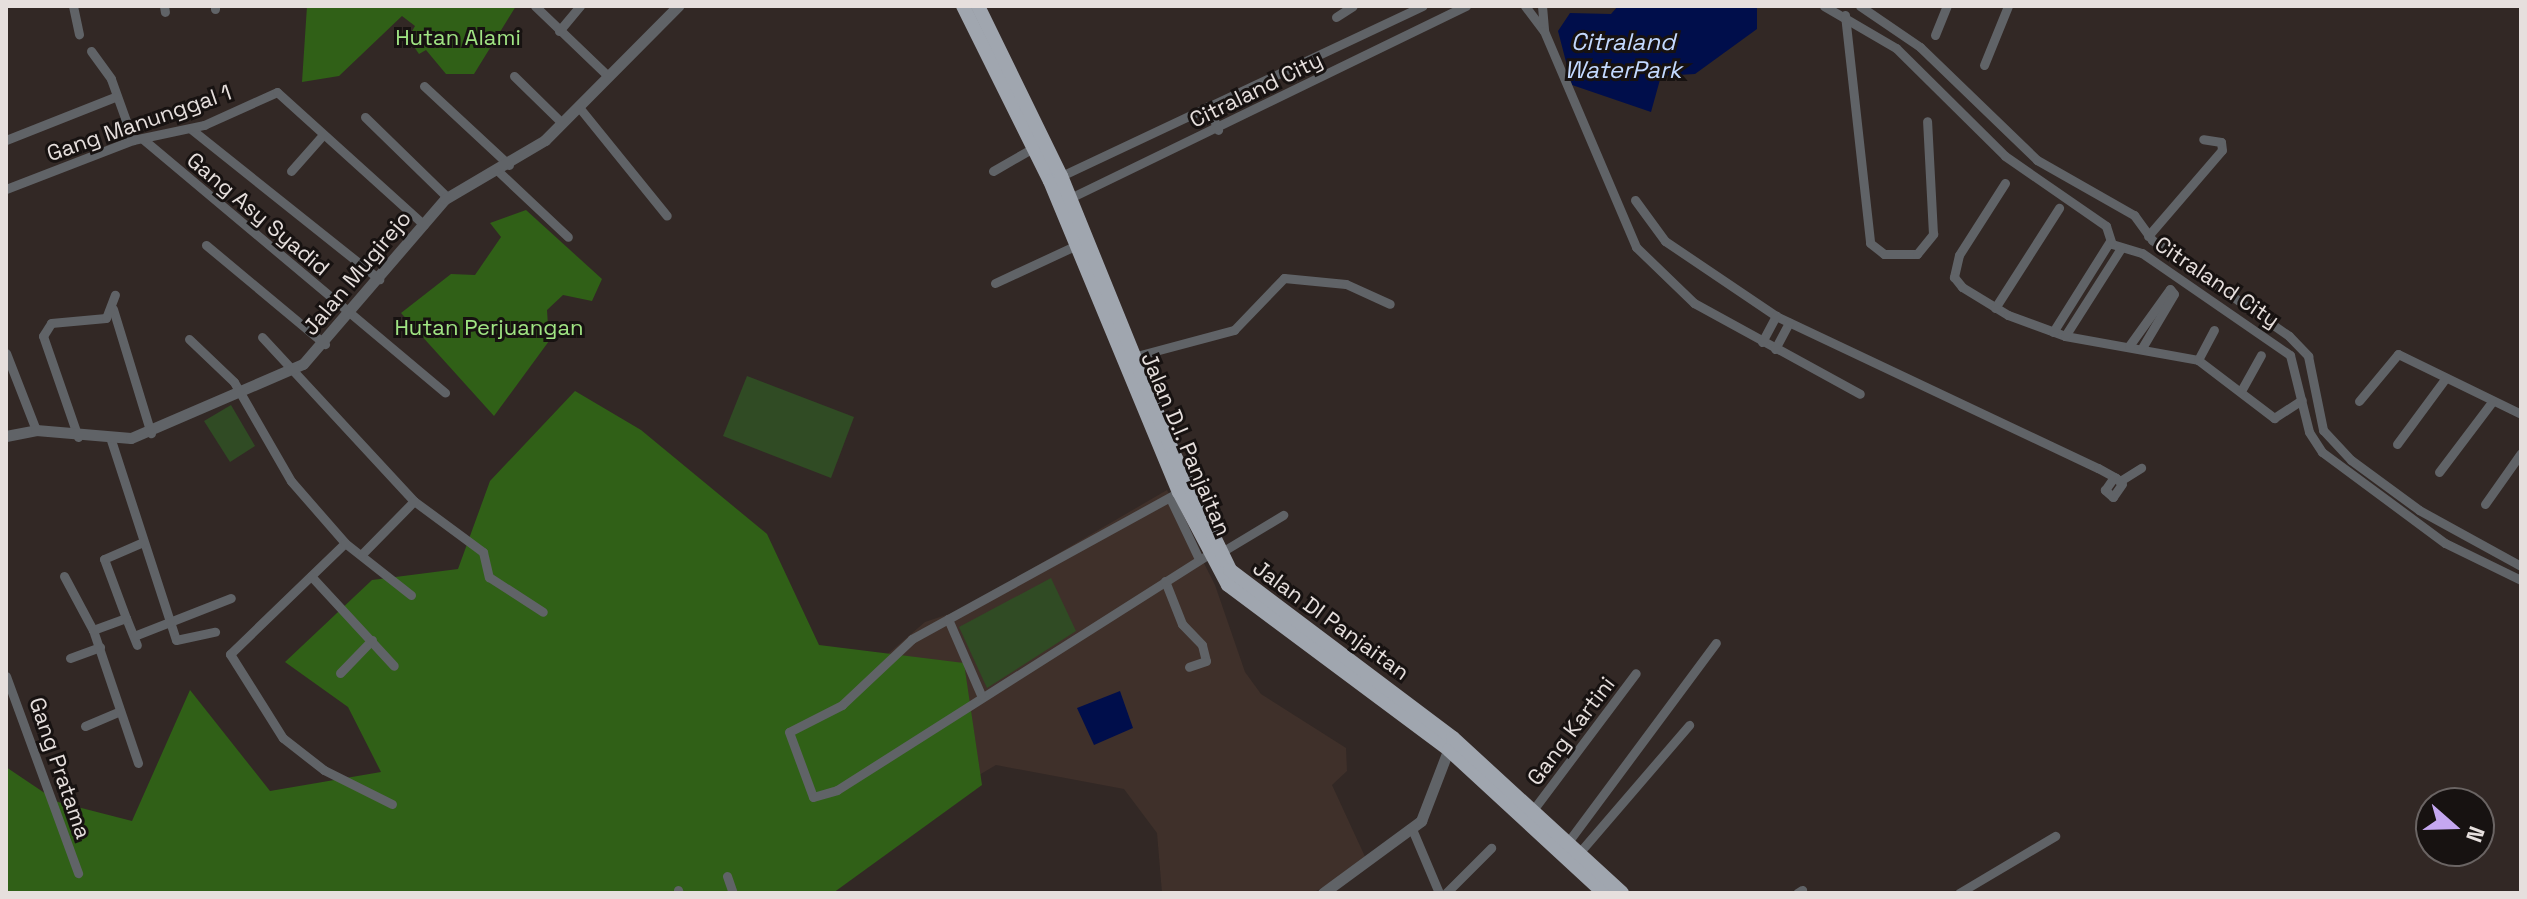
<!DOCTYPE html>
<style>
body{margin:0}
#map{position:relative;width:2527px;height:899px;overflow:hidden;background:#322825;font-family:"Space Grotesk",sans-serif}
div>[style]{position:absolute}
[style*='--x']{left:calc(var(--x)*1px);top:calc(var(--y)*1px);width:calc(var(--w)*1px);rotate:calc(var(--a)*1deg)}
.built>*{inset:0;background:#3f302a}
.green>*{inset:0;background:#304b24}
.forest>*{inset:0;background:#306017}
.water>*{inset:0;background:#000e4b}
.minor>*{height:9px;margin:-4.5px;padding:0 4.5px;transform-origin:4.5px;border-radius:4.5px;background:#606367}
.tertiary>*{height:11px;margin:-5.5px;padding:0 5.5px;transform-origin:5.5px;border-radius:5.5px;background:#606367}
.trunk>*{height:14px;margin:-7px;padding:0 7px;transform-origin:7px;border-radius:7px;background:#a0a6af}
span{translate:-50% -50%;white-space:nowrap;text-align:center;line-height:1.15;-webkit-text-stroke:6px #171211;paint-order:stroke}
.park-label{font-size:22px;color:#a0e483}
.street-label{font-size:22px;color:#e6dfdd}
.water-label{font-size:24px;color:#c3d9ff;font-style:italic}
.frame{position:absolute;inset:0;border:8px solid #e6dfdd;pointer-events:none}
.north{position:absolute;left:2415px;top:787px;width:80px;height:80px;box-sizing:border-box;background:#171211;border:2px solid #6a6463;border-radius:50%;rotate:110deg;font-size:22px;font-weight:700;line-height:32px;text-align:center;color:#e6dfdd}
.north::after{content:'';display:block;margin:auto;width:28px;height:36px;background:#c5a7f1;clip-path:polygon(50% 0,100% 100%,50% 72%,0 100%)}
</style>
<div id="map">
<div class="built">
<i style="clip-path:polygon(1167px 490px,1215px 585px,1245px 672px,1261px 694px,1346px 748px,1347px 771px,1332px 785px,1367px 861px,1313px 893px,1162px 893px,1157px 833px,1124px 789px,996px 765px,952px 791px,854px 683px,925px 622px,961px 610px)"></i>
</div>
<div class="green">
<i style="clip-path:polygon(747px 376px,854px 417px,831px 478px,723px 436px)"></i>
<i style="clip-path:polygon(231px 405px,255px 446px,230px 462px,204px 421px)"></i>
<i style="clip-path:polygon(1051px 578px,1076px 631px,987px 688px,959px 627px)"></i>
</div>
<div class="forest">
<i style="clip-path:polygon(307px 6px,516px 6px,474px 74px,446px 74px,426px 50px,419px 54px,408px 38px,415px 26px,402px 16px,339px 76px,302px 82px)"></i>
<i style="clip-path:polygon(526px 210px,602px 279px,592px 301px,563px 295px,547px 310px,549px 341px,494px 416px,401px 313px,451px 274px,475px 275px,501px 237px,490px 223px)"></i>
<i style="clip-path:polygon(575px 391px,641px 430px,767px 534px,819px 645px,964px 663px,982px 785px,833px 893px,6px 893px,6px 767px,58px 802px,132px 821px,190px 690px,270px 791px,381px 772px,348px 707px,285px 662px,372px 580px,458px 569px,490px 481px)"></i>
</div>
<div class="water">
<i style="clip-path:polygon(1618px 6px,1757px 6px,1757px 29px,1695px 74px,1661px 76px,1651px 112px,1572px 85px,1558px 31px,1570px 13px,1611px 14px)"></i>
<i style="clip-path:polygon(1120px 691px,1133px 728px,1094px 745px,1077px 708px)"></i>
</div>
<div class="minor">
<i style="--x:73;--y:6;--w:29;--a:78"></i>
<i style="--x:164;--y:6;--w:6;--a:81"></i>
<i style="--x:215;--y:6;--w:3;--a:90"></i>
<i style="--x:535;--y:6;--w:100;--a:43.8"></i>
<i style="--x:1525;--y:6;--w:31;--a:53"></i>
<i style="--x:1542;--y:6;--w:25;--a:85"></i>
<i style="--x:1544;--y:31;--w:235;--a:66.9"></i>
<i style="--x:1636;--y:247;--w:81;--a:44"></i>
<i style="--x:1694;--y:303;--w:189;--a:28.7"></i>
<i style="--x:1824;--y:6;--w:83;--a:30.3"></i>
<i style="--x:1896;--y:48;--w:153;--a:44.7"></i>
<i style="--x:2005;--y:156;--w:123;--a:34.7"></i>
<i style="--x:1860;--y:6;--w:73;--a:34.3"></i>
<i style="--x:1920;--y:47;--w:163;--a:44"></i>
<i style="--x:2037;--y:160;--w:112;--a:29.6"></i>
<i style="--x:2134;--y:215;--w:31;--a:54"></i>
<i style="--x:2152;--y:240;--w:167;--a:35"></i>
<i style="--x:2289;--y:336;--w:28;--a:46"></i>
<i style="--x:2308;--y:356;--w:76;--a:78.5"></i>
<i style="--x:2323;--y:430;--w:41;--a:47"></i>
<i style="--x:2351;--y:460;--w:84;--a:36.3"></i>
<i style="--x:2419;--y:510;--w:116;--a:28.8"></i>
<i style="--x:1845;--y:15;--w:229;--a:83.7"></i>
<i style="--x:1870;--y:243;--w:18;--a:38"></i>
<i style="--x:1884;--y:254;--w:33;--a:0"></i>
<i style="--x:1917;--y:254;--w:26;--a:-51"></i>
<i style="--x:1933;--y:234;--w:113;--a:-93"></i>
<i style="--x:1336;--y:17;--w:20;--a:-33"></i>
<i style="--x:559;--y:31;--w:33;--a:-50"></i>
<i style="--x:1935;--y:35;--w:31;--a:-68"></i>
<i style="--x:91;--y:51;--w:34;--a:54"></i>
<i style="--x:111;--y:79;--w:65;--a:70.2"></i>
<i style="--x:1984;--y:65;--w:64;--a:-67.9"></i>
<i style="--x:514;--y:76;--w:67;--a:44.4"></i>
<i style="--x:424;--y:86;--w:116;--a:42.9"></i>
<i style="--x:578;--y:106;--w:141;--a:51"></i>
<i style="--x:1208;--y:106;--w:26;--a:67"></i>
<i style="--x:365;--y:117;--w:115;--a:44.3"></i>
<i style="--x:191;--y:129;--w:241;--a:38.6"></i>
<i style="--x:6;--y:140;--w:119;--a:-21.6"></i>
<i style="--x:144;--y:140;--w:393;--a:40"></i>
<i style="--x:291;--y:171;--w:47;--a:-48.5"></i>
<i style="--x:498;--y:171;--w:96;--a:43.3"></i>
<i style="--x:993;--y:171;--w:46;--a:-29.9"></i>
<i style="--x:1057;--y:178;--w:404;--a:-25.2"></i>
<i style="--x:2005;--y:183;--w:85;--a:122.6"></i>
<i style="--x:1959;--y:255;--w:23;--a:103"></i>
<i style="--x:1954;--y:277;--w:13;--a:51"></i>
<i style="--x:1962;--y:287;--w:54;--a:31.3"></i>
<i style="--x:2008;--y:315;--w:61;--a:20.2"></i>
<i style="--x:2065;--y:336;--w:135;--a:10.2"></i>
<i style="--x:2198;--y:360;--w:96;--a:37.3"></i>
<i style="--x:2274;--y:418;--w:33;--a:-33"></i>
<i style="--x:6;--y:189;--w:136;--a:-21.1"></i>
<i style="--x:133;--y:140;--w:73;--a:-11.9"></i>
<i style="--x:204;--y:125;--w:80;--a:-24.3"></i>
<i style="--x:277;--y:92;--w:198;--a:42.1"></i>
<i style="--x:1066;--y:200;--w:445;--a:-25.9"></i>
<i style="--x:1635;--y:200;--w:51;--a:53.8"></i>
<i style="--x:1665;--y:241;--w:134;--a:34"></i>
<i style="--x:1776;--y:316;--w:356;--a:25.3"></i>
<i style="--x:2098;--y:468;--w:21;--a:29"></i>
<i style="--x:2116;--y:478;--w:8;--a:45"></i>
<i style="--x:2122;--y:484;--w:16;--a:125"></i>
<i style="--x:2113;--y:497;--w:11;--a:-139"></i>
<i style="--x:2105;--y:490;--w:16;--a:-55"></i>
<i style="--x:2106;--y:226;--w:19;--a:72"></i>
<i style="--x:2112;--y:244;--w:31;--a:17"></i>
<i style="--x:2142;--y:253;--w:180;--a:34.6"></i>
<i style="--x:2290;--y:355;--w:79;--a:76.1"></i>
<i style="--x:2309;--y:432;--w:24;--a:57"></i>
<i style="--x:2322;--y:452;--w:153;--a:36.5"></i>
<i style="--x:2445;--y:543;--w:85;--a:26"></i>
<i style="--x:2148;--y:236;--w:113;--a:-49.3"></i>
<i style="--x:2222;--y:150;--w:8;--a:-97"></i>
<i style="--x:2221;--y:142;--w:18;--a:-171"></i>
<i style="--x:206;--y:245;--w:155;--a:39.8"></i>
<i style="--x:995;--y:283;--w:90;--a:-24.9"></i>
<i style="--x:1995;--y:308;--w:119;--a:-57.4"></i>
<i style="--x:113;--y:309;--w:130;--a:73"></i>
<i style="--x:2053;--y:332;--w:107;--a:-57.9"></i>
<i style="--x:2065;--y:336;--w:104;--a:-57.5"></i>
<i style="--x:262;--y:337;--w:224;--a:47.2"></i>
<i style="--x:414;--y:501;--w:86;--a:36.5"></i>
<i style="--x:483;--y:552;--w:26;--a:77"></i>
<i style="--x:489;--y:577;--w:64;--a:32.9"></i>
<i style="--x:189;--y:339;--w:62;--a:43.7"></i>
<i style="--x:234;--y:382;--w:114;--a:60.1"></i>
<i style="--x:291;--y:481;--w:82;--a:48.9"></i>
<i style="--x:345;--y:543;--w:160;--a:136"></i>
<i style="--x:230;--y:654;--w:99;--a:57.8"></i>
<i style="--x:283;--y:738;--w:52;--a:38"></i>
<i style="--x:324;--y:770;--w:76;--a:26.6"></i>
<i style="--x:1762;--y:342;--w:30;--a:-62"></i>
<i style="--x:2129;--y:346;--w:70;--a:-54.3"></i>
<i style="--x:2170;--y:289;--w:6;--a:51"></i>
<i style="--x:2174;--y:294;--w:63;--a:120.7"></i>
<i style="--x:1775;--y:349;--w:30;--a:-62"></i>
<i style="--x:6;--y:353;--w:83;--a:68.7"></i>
<i style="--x:1129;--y:358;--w:109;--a:-14.9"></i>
<i style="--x:1234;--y:330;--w:72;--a:-46.1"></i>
<i style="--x:1284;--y:278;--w:62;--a:5.5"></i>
<i style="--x:1346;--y:284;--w:48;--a:24.4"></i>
<i style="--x:2198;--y:360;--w:34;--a:-62"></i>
<i style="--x:2241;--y:391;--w:41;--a:-60.9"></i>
<i style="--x:2359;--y:401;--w:61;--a:-50.3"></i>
<i style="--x:2398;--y:354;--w:137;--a:26"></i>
<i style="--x:78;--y:437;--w:107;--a:-109.1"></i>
<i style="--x:43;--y:336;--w:15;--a:-58"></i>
<i style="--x:51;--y:323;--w:55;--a:-5.2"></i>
<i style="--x:106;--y:318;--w:25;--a:-69"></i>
<i style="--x:111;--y:440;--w:210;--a:72"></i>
<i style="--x:176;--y:640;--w:40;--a:-12"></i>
<i style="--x:2397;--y:444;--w:81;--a:-53.6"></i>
<i style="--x:2439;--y:472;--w:88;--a:-52.9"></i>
<i style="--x:2120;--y:481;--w:25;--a:-32"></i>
<i style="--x:1179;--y:492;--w:305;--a:151.2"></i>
<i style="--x:912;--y:639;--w:96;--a:136.7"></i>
<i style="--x:842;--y:705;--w:59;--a:153"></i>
<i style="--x:789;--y:732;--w:69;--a:69.7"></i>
<i style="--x:813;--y:797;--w:25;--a:-16"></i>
<i style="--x:837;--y:790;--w:448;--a:-32.4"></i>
<i style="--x:1170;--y:498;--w:68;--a:64.6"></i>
<i style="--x:2485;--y:504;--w:62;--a:-54.8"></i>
<i style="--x:345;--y:543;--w:84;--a:38.2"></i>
<i style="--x:1220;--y:553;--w:74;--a:-31.1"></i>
<i style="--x:362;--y:554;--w:74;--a:-45.5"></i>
<i style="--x:64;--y:576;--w:61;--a:61.8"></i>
<i style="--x:311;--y:576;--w:122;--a:47.3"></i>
<i style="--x:1165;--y:581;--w:46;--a:68.4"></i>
<i style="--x:1182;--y:624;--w:29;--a:46"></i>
<i style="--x:1202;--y:645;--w:16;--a:76"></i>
<i style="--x:1206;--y:661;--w:18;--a:161"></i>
<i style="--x:126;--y:618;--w:29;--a:68"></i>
<i style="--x:948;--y:619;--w:83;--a:66.5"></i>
<i style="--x:134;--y:636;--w:104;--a:-21.4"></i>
<i style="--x:70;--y:658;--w:32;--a:-20"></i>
<i style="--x:340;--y:673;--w:46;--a:-45.9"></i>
<i style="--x:6;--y:676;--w:210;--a:69.9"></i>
<i style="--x:85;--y:726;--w:38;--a:-23"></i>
<i style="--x:138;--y:763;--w:140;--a:-108.7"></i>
<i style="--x:93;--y:630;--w:35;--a:-20"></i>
<i style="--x:126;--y:618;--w:63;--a:-110.4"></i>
<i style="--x:104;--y:559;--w:43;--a:-23.6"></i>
<i style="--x:1533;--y:810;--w:171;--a:-53.1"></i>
<i style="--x:1412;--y:829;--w:69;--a:67.1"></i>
<i style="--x:1568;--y:842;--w:248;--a:-53.4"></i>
<i style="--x:1579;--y:853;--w:169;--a:-49.3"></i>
<i style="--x:727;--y:876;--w:18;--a:71"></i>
<i style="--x:678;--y:890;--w:3;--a:72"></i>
<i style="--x:1446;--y:893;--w:64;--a:-45"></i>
<i style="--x:1797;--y:893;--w:6;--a:-31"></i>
<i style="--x:1959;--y:893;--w:112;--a:-30.7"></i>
</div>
<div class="tertiary">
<i style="--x:6;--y:436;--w:31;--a:-11"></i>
<i style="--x:36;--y:430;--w:95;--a:4.8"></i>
<i style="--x:131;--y:438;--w:187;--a:-23.3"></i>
<i style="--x:303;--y:364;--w:218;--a:-49.3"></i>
<i style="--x:445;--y:199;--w:116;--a:-30.5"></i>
<i style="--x:545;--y:140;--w:189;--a:-45.2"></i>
<i style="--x:1323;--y:893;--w:122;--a:-36.3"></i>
<i style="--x:1421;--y:821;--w:84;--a:-69"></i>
</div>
<div class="trunk">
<i style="--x:963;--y:6;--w:195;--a:63.6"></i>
<i style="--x:1050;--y:181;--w:337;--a:67.5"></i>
<i style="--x:1179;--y:492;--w:105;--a:62.2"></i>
<i style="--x:1228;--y:585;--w:276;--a:36.7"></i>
<i style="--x:1449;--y:750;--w:211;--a:42.7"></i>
<i style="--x:978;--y:6;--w:189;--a:64"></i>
<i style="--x:1061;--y:176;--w:300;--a:67.9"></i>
<i style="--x:1174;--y:454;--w:129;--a:64.2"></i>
<i style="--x:1230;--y:570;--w:279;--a:37"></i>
<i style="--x:1453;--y:738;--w:229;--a:42.5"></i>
</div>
<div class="park-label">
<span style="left:458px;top:38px">Hutan Alami</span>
<span style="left:489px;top:328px">Hutan Perjuangan</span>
</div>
<div class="street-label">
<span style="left:1256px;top:90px;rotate:-26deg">Citraland City</span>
<span style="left:139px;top:123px;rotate:-19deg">Gang Manunggal 1</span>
<span style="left:258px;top:214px;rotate:40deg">Gang Asy Syadid</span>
<span style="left:357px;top:273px;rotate:-50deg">Jalan Mugirejo</span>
<span style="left:2217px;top:282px;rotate:34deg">Citraland City</span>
<span style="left:1186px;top:444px;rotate:67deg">Jalan D.I. Panjaitan</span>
<span style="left:1331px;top:620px;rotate:36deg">Jalan DI Panjaitan</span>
<span style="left:1571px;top:731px;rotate:-53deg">Gang Kartini</span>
<span style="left:60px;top:768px;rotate:71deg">Gang Pratama</span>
</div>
<div class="water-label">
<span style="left:1623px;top:56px">Citraland<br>WaterPark</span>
</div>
<div class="frame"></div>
<div class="north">N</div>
</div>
